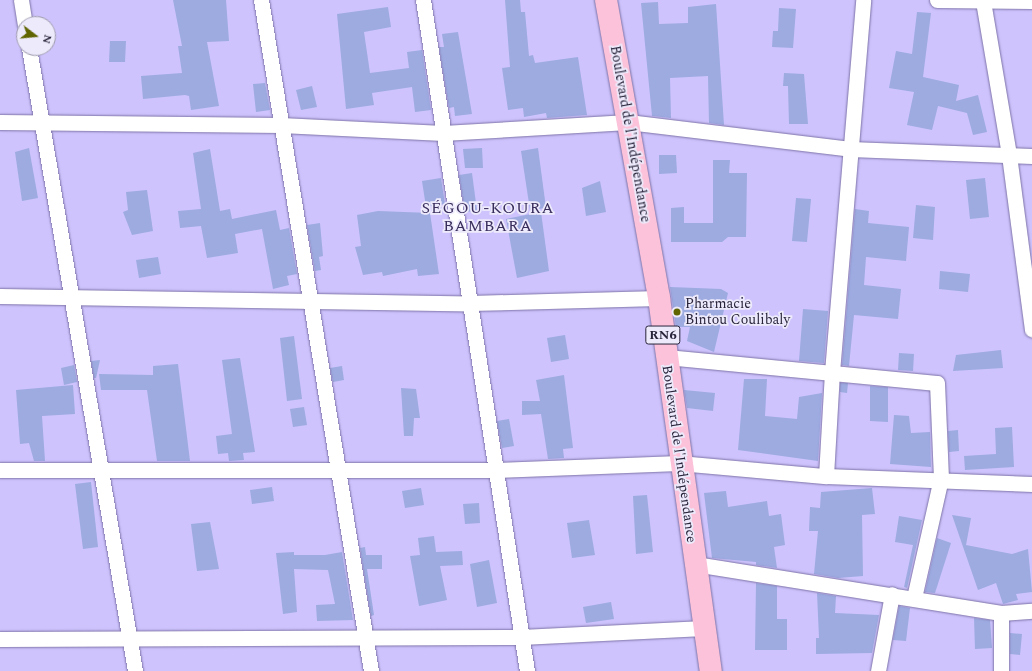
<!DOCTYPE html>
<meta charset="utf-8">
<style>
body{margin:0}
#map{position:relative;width:1032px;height:671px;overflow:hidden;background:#cec3fc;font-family:Spectral,serif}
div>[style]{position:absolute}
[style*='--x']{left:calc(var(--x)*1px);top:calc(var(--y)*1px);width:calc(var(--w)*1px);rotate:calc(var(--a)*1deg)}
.building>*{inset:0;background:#9dabe1}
.roads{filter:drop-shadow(0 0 1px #7e73a8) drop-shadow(0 0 1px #7e73a8)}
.street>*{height:15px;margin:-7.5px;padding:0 7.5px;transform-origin:7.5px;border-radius:7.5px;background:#fff}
.highway>*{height:22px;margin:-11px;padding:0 11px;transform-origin:11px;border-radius:11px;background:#fcc2d9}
.dots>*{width:11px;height:11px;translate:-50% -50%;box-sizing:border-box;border:2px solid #edeafc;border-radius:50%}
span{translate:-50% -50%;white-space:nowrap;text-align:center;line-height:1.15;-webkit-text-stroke:3.5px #edeafc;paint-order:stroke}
.shield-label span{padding:1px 3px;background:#edeafc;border:1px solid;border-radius:3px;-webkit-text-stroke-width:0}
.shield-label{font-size:13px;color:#29243a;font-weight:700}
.street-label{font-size:14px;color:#29243a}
.poi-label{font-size:14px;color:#29243a}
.left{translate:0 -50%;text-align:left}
.quarter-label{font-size:16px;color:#392d5c;letter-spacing:1px}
.north{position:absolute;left:16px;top:16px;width:40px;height:40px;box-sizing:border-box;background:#edeafc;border:1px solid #9f9bae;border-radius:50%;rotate:106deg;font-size:11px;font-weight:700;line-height:16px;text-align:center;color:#29243a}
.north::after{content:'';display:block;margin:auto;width:14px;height:18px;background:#606502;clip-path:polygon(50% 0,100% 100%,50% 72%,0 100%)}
</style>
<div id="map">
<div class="building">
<i style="clip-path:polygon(173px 0,226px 0,229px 41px,207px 42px,219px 106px,191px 110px,189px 96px,185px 95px,143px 99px,141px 76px,182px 73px,178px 46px,182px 46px)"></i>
<i style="clip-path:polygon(505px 0,520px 0,521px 12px,525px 12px,529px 56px,533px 55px,535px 63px,578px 57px,587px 115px,547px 118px,546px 113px,524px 117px,523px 108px,508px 110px,502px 68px,510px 67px)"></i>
<i style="clip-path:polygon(658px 2px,659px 24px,688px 23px,688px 7px,716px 4px,724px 125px,709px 123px,708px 76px,670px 78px,671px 118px,652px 116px,641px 3px)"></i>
<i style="clip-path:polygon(388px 7px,391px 27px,364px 32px,370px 73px,409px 68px,407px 52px,422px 50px,431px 110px,415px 112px,412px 87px,372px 93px,374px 105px,346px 109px,337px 14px)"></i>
<i style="clip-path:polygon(779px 8px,796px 9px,793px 48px,772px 47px,773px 31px,778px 31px)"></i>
<i style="clip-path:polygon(917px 12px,931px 13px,923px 77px,959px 85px,956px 101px,978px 95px,987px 132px,973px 135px,967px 113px,938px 106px,932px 130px,907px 125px,914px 92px,889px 88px,896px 51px,912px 54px)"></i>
<i style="clip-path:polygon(458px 32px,472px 114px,455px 116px,454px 107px,449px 108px,439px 47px,444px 47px,442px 34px)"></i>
<i style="clip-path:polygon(110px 41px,126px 41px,125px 62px,109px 62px)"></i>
<i style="clip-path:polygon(784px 73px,804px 74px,808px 124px,789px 124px,788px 86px,783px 86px)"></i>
<i style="clip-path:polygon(265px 83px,270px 110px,256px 112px,253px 84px)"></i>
<i style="clip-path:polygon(312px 86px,317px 107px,301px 110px,296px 90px)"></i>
<i style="clip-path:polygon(29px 148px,38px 198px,22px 201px,15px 152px)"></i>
<i style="clip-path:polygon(482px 148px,483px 168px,465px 168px,463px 149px)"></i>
<i style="clip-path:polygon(538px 148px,546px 208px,530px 210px,521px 151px)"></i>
<i style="clip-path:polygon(210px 149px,220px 211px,230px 209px,232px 219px,276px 210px,280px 230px,289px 228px,297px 274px,287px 276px,289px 285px,273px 289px,262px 229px,235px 234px,238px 253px,207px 258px,201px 226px,180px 228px,178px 211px,201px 209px,193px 153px)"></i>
<i style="clip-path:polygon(659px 155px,676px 155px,677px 173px,659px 174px)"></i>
<i style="clip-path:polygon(713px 160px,730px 160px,729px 173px,747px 173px,746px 237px,728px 237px,722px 242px,671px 242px,671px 208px,684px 207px,684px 223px,713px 223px)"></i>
<i style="clip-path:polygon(472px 173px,477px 211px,465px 212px,459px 175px)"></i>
<i style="clip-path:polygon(441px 178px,445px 204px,426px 207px,422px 181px)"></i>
<i style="clip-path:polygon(985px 178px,989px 217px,970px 219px,966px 180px)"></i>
<i style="clip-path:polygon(600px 181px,606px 212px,586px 216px,582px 188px)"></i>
<i style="clip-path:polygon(147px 190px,153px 231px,132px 235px,123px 212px,128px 210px,126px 192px)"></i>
<i style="clip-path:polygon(796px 198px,811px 199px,807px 242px,792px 241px)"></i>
<i style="clip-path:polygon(916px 205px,935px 207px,933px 240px,913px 238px)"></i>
<i style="clip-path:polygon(855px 209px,869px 211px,868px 223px,909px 227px,906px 261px,866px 257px,864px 285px,901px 289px,898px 319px,854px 315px,849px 366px,842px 365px)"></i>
<i style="clip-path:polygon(378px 211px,430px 213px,439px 274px,418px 276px,417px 269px,383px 276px,382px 272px,363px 275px,355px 247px,361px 246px,357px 215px)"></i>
<i style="clip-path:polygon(541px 212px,549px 271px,517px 278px,506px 219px)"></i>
<i style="clip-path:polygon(320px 223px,323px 256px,319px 257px,321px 270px,315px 271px,307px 225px)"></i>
<i style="clip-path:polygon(158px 257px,161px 274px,139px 278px,136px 260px)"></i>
<i style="clip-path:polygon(940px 271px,970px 274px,968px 292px,939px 289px)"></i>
<i style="clip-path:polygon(670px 287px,721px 289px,728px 293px,714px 352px,687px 341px,690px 327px,676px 327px)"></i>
<i style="clip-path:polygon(803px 309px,828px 311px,824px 363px,799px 361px)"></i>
<i style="clip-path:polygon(565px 335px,569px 359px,551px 362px,547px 338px)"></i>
<i style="clip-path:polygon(294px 336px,302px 399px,287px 401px,280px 338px)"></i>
<i style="clip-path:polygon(1001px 350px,1003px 368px,953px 371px,956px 355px)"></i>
<i style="clip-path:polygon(899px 353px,914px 354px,913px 371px,898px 370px)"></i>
<i style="clip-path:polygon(240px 358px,255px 452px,243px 453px,244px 460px,229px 461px,228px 453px,218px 454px,216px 436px,232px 434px,222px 360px)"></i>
<i style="clip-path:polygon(100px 360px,96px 378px,94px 378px,91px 361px)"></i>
<i style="clip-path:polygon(178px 364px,190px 461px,157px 461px,147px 390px,101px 390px,99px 374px,153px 375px,153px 366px)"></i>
<i style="clip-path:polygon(74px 365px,77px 382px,64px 385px,61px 368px)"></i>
<i style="clip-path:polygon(342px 366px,344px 380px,333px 382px,330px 368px)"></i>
<i style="clip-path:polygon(564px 375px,573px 448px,563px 449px,564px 458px,548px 459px,541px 414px,522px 415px,522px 401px,540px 401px,536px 380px)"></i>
<i style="clip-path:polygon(744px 379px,767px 379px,765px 416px,797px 419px,799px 397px,822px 393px,818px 461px,738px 450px)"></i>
<i style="clip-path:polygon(840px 383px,848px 383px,847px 393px,840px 392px)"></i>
<i style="clip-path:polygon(73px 385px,75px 414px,42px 416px,45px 461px,34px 461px,29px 443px,20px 444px,16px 390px)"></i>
<i style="clip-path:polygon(870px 386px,888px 387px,888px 422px,870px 421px)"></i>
<i style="clip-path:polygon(401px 388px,416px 389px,420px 418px,414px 418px,413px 436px,404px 436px)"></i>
<i style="clip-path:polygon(684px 390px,715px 393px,713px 411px,687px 408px)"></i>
<i style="clip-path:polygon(304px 407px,307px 425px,293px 427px,290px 409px)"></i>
<i style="clip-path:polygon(894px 415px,909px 416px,911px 433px,930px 432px,931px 467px,890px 464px)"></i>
<i style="clip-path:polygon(509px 419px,514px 446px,502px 448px,497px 421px)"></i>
<i style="clip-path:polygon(1012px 427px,1014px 467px,965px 470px,964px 456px,996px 454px,995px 428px)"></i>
<i style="clip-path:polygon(958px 430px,959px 451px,949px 452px,948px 431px)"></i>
<i style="clip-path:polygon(91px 482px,98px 547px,83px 549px,75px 484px)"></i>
<i style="clip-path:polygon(272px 487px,274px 501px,252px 504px,250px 490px)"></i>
<i style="clip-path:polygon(421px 488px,424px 505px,405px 508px,402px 491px)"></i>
<i style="clip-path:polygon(872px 488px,875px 514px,862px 515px,863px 576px,838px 578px,814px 574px,818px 531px,809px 531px,810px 507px,820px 508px,821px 492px)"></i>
<i style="clip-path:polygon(726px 491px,728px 507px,767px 501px,769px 516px,781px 514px,785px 545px,774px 547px,777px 568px,756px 565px,756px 562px,712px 558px,704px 493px)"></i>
<i style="clip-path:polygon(647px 495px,653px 552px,636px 554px,633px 496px)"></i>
<i style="clip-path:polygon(479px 503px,480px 523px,465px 524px,463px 504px)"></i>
<i style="clip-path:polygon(952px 515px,971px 518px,966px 545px,1012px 554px,1028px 549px,1032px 592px,1016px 594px,1018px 600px,1003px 604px,996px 583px,978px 590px)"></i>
<i style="clip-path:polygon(899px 516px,922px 520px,907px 588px,904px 587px,913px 545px,895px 542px)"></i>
<i style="clip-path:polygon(589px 520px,595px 555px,572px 558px,567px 523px)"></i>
<i style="clip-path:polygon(210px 522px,219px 569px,197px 571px,191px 524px)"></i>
<i style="clip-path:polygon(434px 536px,436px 552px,462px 551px,463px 565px,440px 566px,447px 600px,419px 606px,410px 556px,420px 555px,418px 538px)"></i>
<i style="clip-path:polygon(937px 538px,951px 543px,935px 593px,925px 592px)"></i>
<i style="clip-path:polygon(365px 547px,366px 555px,382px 555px,382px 569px,367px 569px,374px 615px,371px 616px,360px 548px)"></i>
<i style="clip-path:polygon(294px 552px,294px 555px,325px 555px,342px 552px,353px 620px,317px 621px,316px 605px,335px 604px,328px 570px,294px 569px,297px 612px,283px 614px,276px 553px)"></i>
<i style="clip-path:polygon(489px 560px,497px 603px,477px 607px,470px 564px)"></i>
<i style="clip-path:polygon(756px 583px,777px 586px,777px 619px,787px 619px,787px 650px,755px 650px)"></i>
<i style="clip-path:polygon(817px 593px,836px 596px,835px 613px,879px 615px,872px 653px,816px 654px,816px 638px,819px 638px)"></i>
<i style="clip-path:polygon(611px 602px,614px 619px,586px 623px,583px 607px)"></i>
<i style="clip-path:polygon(899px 606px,910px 608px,906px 641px,893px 640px)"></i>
<i style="clip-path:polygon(974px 618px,990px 620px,992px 648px,975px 649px)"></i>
<i style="clip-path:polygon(1010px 633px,1022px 634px,1020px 655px,1010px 654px)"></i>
</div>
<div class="roads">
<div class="street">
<i style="--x:21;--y:0;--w:24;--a:81"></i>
<i style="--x:261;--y:0;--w:680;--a:80.69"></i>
<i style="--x:423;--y:0;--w:679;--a:81.19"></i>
<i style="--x:937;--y:0;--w:95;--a:0.6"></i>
<i style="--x:983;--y:1;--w:156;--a:80.4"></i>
<i style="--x:1009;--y:155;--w:176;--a:82.5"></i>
<i style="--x:29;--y:48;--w:632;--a:80.34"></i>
<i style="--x:0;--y:122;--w:281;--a:0.6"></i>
<i style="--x:281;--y:125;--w:162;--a:2.8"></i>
<i style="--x:443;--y:133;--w:185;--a:-3.4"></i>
<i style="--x:628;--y:122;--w:224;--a:6.9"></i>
<i style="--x:850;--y:149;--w:182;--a:2.2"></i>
<i style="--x:0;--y:296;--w:470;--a:0.9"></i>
<i style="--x:470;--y:303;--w:189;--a:-1.5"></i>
<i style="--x:666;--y:357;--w:272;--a:5.5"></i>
<i style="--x:937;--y:383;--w:95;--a:87.6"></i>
<i style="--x:941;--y:478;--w:123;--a:102.7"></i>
<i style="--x:0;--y:470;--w:495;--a:0"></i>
<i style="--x:495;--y:470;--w:184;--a:-2.2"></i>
<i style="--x:679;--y:463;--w:148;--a:5.1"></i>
<i style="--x:826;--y:476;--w:206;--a:2.2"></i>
<i style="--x:826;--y:476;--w:104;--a:-86.7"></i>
<i style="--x:832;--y:372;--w:373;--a:-85.2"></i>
<i style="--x:695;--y:564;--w:310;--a:9.1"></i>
<i style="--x:1001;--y:613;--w:31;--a:-4"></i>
<i style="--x:1001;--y:613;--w:58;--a:90"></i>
<i style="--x:0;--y:639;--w:521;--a:-0.22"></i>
<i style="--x:521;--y:637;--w:183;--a:-2.8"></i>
<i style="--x:878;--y:671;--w:78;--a:-79.7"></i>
</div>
<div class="highway">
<i style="--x:606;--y:0;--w:303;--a:79.9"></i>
<i style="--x:659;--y:298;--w:377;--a:82.1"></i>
</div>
</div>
<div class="dots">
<i style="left:677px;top:312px;background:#606502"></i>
</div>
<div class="shield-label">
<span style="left:663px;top:335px">RN6</span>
</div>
<div class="street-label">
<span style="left:630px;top:134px;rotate:80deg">Boulevard de l'Indépendance</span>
<span style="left:679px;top:454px;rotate:82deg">Boulevard de l'Indépendance</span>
</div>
<div class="poi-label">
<span class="left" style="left:685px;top:312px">Pharmacie<br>Bintou Coulibaly</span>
</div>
<div class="quarter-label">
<span style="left:488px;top:217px">SÉGOU-KOURA<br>BAMBARA</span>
</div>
<div class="north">N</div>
</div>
